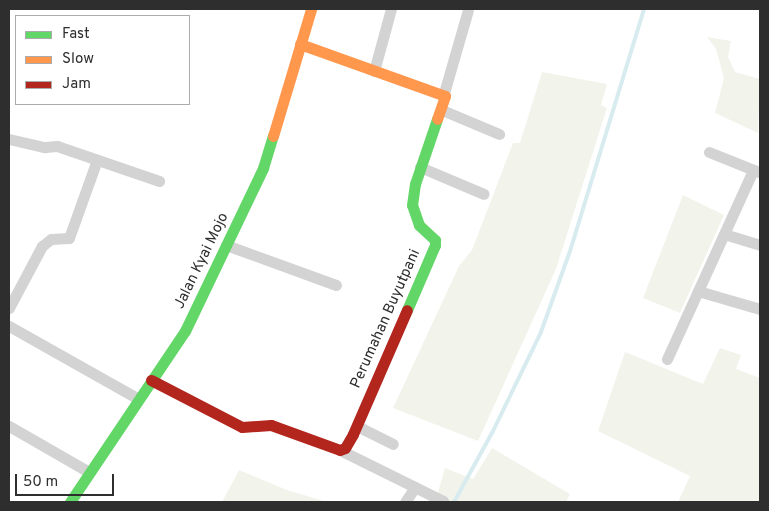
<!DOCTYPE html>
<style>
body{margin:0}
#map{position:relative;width:769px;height:511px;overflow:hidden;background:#fff;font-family:Overpass,sans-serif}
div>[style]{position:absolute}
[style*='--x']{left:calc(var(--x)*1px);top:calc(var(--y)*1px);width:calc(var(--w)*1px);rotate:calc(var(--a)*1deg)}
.green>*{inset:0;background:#f2f4ec}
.stream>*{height:4px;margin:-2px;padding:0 2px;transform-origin:2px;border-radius:2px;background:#d8ecf0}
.street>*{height:11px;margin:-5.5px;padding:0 5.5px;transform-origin:5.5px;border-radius:5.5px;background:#d3d3d3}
.fast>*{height:11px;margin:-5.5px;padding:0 5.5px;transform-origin:5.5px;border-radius:5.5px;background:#63d668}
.slow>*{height:11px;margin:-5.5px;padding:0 5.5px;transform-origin:5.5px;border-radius:5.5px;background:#ff974d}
.jam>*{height:11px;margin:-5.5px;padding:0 5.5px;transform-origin:5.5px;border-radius:5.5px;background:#b3261e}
span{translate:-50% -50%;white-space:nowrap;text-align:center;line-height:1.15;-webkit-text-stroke:5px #fff;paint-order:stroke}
.street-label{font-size:15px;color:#2e2e2e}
.frame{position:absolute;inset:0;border:10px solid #2e2e2e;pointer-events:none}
.legend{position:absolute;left:15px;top:15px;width:175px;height:90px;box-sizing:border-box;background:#fff;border:1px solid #ababab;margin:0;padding:6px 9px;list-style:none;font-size:15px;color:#2e2e2e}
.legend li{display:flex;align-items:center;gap:10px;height:25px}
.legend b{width:25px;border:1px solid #ababab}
.scale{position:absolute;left:15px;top:474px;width:99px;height:22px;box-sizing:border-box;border:2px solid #2e2e2e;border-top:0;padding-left:6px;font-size:15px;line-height:18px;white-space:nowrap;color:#2e2e2e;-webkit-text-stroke:4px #fff;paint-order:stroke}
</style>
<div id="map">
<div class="green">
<i style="clip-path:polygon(707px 37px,731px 41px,728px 57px,735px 72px,760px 79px,758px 133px,715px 113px,724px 78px,716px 49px)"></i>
<i style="clip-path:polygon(542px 72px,607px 84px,601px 105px,607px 108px,556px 269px,478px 441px,393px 408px,459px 266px,472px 250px,513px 143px,520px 143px)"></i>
<i style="clip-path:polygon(683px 195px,724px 215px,680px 313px,643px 298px)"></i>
<i style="clip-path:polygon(720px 348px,741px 355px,736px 369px,760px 378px,760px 502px,678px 502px,690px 476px,598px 431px,625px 352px,703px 384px)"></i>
<i style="clip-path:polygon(492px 448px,570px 494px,566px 502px,440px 502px,436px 499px,445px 468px,473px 479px)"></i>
<i style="clip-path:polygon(239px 470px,287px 490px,327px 502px,222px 502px)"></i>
</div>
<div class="stream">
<i style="--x:454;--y:502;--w:81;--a:-61.2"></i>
<i style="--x:493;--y:431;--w:110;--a:-64.1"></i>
<i style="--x:541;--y:332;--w:89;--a:-70.3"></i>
<i style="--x:571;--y:248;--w:250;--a:-73"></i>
</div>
<div class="street">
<i style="--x:374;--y:71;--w:64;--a:-74.7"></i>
<i style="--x:444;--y:93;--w:86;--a:-73.9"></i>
<i style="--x:442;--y:110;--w:62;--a:22.8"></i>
<i style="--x:9;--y:139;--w:37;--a:13"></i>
<i style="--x:45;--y:147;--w:12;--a:-5"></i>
<i style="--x:57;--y:146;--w:108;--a:18.9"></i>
<i style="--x:709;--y:152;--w:54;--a:21.8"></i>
<i style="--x:420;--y:167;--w:69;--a:22.9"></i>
<i style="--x:724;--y:234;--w:38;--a:17"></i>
<i style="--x:226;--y:245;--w:117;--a:20"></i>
<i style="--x:698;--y:291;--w:65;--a:16.2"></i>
<i style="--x:9;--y:308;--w:70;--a:-62"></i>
<i style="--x:42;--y:246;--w:11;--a:-38"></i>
<i style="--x:51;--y:239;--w:18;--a:-3"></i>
<i style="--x:69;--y:238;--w:83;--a:-70.3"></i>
<i style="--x:9;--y:326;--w:147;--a:29.4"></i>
<i style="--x:667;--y:359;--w:208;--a:-65.5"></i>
<i style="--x:9;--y:426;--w:92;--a:29.9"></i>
<i style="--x:357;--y:426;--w:40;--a:26.6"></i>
<i style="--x:340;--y:450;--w:115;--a:26.3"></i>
<i style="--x:405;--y:502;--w:18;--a:-56"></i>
</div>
<div class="fast">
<i style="--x:407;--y:310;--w:71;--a:-66.7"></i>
<i style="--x:435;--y:245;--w:5;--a:-90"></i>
<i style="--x:435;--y:240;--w:22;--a:-137"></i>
<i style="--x:419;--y:225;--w:21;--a:-109"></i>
<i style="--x:412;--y:205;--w:21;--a:-82"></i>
<i style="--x:415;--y:184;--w:69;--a:-71.3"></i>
<i style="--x:70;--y:502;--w:206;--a:-56.1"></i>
<i style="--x:185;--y:331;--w:181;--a:-64.4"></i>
<i style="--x:263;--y:168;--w:34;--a:-73"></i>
</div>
<div class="slow">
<i style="--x:300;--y:44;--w:154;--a:19.7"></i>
<i style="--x:445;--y:96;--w:24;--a:109"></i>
<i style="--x:273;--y:136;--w:133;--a:-73.3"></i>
</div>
<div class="jam">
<i style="--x:151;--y:380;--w:102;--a:27.3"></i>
<i style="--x:242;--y:427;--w:29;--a:-4"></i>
<i style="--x:271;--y:425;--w:73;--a:19.9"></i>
<i style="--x:340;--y:450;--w:5;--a:-22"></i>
<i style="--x:345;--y:448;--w:16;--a:-60"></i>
<i style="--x:353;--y:434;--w:135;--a:-66.5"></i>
</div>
<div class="street-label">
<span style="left:202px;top:261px;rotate:-64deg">Jalan Kyai Mojo</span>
<span style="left:386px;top:319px;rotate:-66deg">Perumahan Buyutpani</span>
</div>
<div class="frame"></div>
<ul class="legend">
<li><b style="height:6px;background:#63d668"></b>Fast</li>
<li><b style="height:6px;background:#ff974d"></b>Slow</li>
<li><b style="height:6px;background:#b3261e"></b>Jam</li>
</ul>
<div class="scale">50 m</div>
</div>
